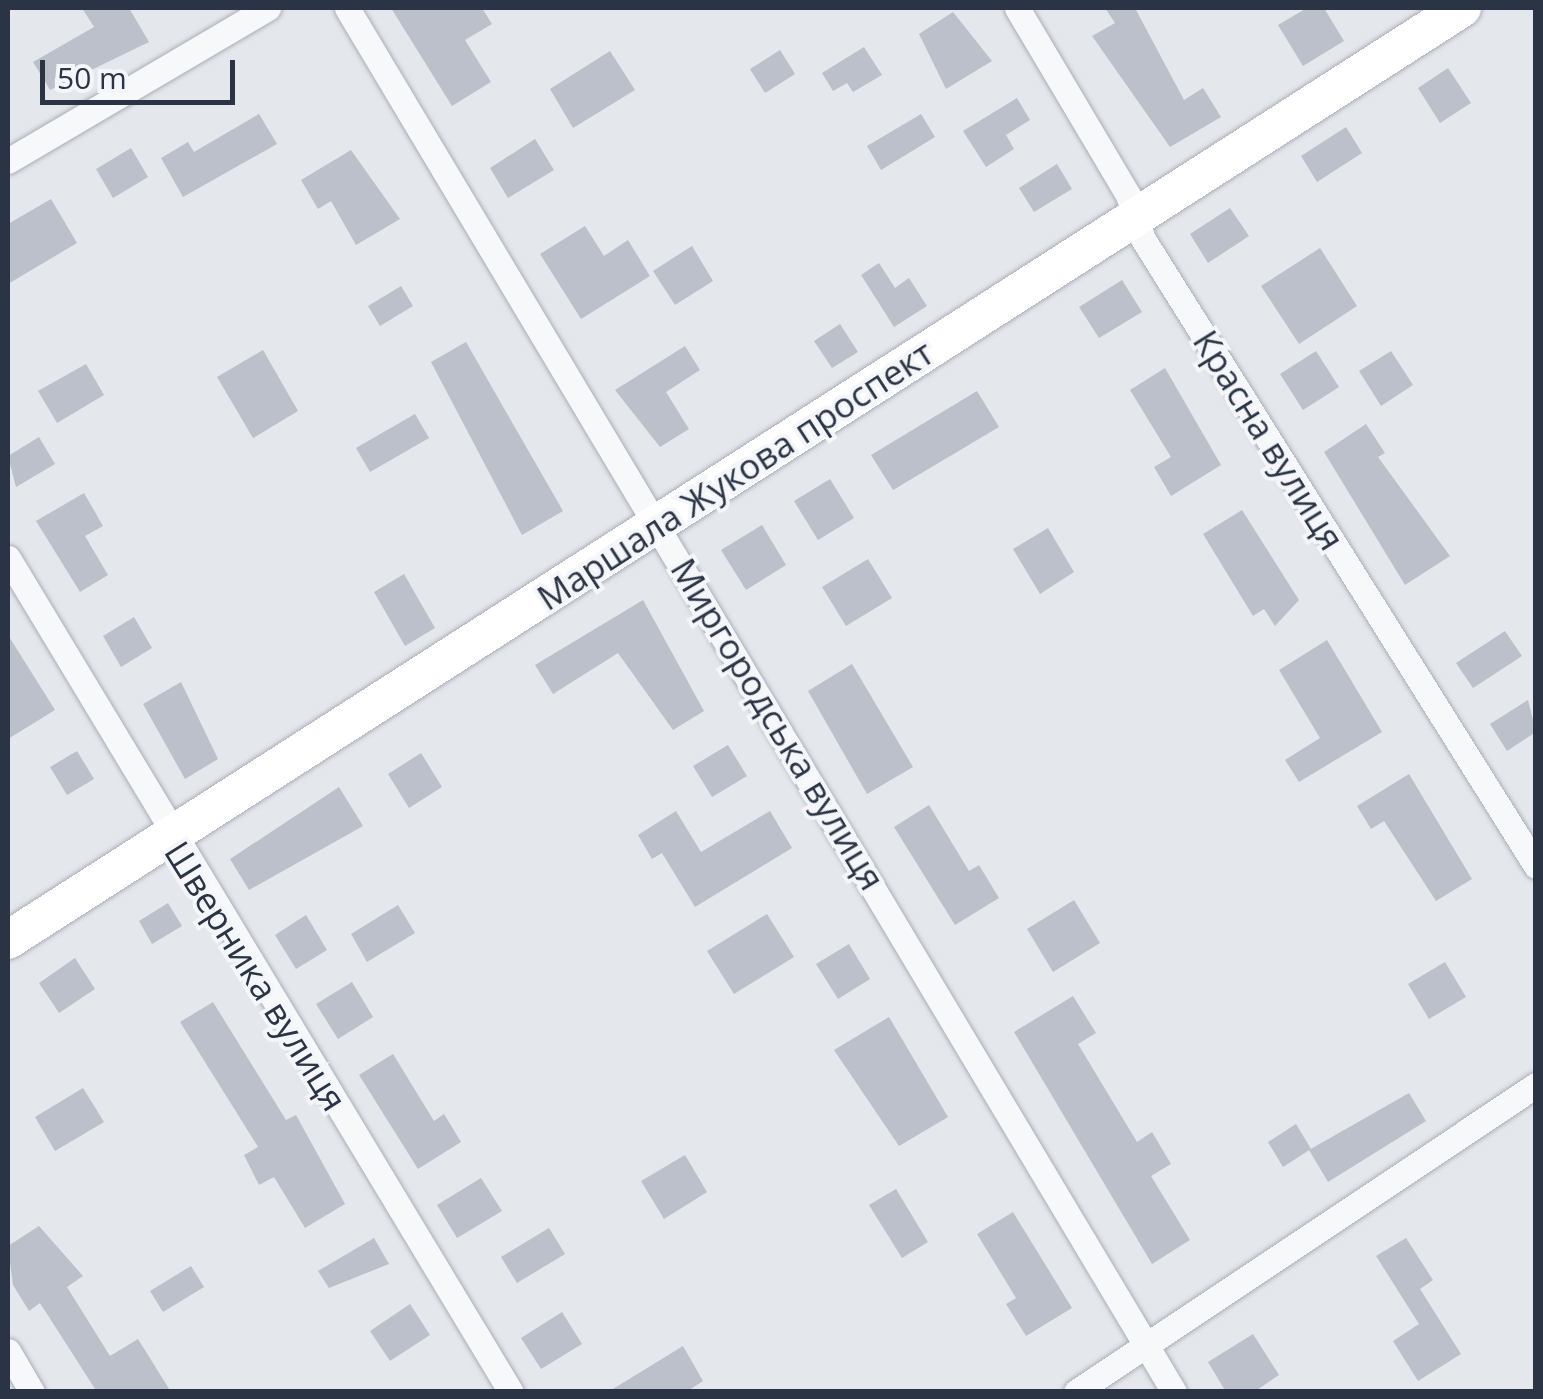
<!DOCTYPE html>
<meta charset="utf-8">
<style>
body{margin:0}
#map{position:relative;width:1543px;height:1399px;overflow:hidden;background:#e4e7ec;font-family:"Open Sans",sans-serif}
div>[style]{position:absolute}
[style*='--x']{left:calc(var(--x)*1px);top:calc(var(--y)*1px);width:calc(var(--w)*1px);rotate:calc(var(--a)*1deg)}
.building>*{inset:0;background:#bbc0ca}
.roads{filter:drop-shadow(0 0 2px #a9aeb7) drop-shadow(0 0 2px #a9aeb7)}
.street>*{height:25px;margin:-12.5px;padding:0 12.5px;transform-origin:12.5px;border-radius:12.5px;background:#f7f8fa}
.secondary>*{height:38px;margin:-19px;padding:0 19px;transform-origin:19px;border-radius:19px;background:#fff}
span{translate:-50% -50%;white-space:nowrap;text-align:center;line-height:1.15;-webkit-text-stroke:8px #f4f6f9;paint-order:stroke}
.street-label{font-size:35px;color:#2b3445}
.frame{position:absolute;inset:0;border:10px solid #2b3445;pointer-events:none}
.scale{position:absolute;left:40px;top:60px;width:195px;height:45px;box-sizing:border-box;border:5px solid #2b3445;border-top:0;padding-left:12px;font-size:30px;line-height:35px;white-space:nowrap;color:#2b3445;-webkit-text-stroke:8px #f4f6f9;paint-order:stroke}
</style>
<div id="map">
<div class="building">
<i style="clip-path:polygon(82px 8px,129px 8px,149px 42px,50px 90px,33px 62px,94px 27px)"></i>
<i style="clip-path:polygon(391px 8px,482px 8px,492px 24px,465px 40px,491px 82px,452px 106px)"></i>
<i style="clip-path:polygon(1105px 8px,1135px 8px,1184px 100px,1203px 88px,1221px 117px,1170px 147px,1092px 36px,1115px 23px)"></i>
<i style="clip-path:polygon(1307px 8px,1324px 8px,1344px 41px,1303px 66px,1278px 25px)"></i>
<i style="clip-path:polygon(953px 12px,992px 61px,946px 89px,919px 34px)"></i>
<i style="clip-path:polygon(864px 47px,882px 75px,853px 92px,847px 83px,833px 91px,822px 73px)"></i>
<i style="clip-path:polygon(780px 50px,795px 74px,765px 93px,750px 69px)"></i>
<i style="clip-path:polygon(610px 51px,635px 90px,573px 128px,550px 89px)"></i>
<i style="clip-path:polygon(1448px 68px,1471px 103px,1440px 123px,1418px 88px)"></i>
<i style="clip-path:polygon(1017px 98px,1030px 120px,1006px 135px,1014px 149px,986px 167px,963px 131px)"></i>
<i style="clip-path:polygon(259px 114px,277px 144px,183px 197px,161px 158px,188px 142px,194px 152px)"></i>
<i style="clip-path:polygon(921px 114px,935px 137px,881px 170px,867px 146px)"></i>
<i style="clip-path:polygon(1346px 127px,1362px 153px,1317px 182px,1301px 156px)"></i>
<i style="clip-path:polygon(535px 139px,554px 170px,508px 198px,490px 168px)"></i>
<i style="clip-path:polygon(131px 148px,148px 177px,113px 198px,96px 169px)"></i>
<i style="clip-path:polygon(351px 150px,400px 219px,356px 245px,331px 201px,318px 209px,301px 180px)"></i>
<i style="clip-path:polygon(1057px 164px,1072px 189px,1034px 212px,1019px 188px)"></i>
<i style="clip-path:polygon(51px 199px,77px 243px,8px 284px,8px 224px)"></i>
<i style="clip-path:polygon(1230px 208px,1249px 236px,1208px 263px,1190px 234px)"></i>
<i style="clip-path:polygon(585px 226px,604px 256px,628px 240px,650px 276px,581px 319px,540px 254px)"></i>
<i style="clip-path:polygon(692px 246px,713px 281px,675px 305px,653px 271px)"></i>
<i style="clip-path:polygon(1320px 248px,1357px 306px,1299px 344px,1261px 286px)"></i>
<i style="clip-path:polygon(879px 263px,895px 288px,909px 278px,927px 306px,894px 327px,861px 275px)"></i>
<i style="clip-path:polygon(1122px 280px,1142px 312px,1099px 338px,1079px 307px)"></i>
<i style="clip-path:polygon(401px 286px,413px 306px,380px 326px,368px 306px)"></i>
<i style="clip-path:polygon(840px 324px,858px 352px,832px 368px,814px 341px)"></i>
<i style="clip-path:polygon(466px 342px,563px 511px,522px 535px,431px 362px)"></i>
<i style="clip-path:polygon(685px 346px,700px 370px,666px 392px,689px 429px,660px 447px,615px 390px)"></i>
<i style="clip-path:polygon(263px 350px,298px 411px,253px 438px,217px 377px)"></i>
<i style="clip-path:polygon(1316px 351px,1339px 387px,1303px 410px,1280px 374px)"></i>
<i style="clip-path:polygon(1391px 351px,1413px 385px,1381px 406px,1359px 371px)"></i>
<i style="clip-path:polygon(86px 364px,104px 395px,57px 423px,38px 391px)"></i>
<i style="clip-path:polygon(1165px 368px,1221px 465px,1171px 496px,1154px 467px,1171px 457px,1130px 390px)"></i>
<i style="clip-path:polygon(977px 391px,999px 427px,893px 490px,871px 455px)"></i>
<i style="clip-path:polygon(415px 414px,429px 438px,370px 472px,356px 448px)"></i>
<i style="clip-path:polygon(1366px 424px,1385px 453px,1378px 457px,1450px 556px,1405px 585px,1324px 452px)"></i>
<i style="clip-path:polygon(39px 437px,55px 464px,16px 487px,8px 456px)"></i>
<i style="clip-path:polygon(830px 479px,854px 518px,818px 540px,794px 501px)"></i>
<i style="clip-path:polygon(84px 493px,103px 526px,85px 536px,108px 575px,80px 592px,36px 521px)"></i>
<i style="clip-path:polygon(1242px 510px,1299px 600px,1275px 626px,1264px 609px,1253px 616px,1203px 534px)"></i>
<i style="clip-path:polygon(762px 525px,786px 565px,746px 590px,721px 550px)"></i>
<i style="clip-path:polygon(1048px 528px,1074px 572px,1040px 594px,1013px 549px)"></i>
<i style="clip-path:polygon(868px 559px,892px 598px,846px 626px,822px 587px)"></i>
<i style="clip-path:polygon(404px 574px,435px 628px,405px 646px,374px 592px)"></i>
<i style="clip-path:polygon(643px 600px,704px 711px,673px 730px,618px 653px,553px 694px,535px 665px)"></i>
<i style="clip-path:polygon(134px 617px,152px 648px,121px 667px,103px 636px)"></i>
<i style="clip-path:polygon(1505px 631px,1522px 656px,1473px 688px,1456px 663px)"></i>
<i style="clip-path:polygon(8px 635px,55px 710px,8px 739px)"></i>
<i style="clip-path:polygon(1327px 640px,1382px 732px,1299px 782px,1285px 760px,1320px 738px,1279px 670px)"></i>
<i style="clip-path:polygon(852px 664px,913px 767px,867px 794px,808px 691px)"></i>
<i style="clip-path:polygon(181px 682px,218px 759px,185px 779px,143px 704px)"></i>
<i style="clip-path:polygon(1528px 700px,1536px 732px,1507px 751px,1490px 724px)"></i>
<i style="clip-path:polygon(728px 745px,747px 776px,712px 797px,693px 766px)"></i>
<i style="clip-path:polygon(77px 751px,94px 779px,67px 795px,50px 767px)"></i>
<i style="clip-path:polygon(421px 753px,442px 787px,409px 808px,388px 774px)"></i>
<i style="clip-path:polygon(1409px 774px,1472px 879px,1436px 901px,1384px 821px,1371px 829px,1357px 806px)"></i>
<i style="clip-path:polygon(339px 787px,363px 826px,249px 890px,230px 859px)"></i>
<i style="clip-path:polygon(929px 805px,969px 871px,979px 865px,999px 898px,955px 925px,894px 827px)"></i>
<i style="clip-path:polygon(676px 811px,701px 852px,770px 811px,792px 848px,695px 907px,662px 853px,652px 859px,638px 835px)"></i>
<i style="clip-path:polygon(1074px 900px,1100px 943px,1053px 972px,1027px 929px)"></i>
<i style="clip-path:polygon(168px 903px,182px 926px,152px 944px,139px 921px)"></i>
<i style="clip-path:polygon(398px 905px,415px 933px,367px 962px,351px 934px)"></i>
<i style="clip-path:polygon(767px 914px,794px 957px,734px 994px,707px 951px)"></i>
<i style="clip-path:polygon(306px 915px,327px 950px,296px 969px,275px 935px)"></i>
<i style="clip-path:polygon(849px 944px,870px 979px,838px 999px,816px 964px)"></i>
<i style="clip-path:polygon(75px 958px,95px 989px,59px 1013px,39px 983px)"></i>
<i style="clip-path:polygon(1445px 962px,1466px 997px,1429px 1019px,1408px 984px)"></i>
<i style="clip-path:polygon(352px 982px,373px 1017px,338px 1039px,316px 1004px)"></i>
<i style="clip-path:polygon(1073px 996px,1096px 1033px,1078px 1044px,1137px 1142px,1152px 1132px,1171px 1164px,1151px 1176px,1190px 1240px,1152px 1264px,1014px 1032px)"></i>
<i style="clip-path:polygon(213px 1002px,286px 1120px,296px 1115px,345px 1204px,305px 1228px,274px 1177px,259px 1185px,244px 1155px,258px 1147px,180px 1022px)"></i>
<i style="clip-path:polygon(889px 1017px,948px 1117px,899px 1146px,834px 1050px)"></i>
<i style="clip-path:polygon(393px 1054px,434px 1121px,444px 1114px,461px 1142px,418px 1169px,359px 1075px)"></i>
<i style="clip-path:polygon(83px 1088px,104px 1122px,55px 1151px,35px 1117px)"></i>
<i style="clip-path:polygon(1409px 1093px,1426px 1121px,1328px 1182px,1309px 1150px)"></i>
<i style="clip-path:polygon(1296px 1124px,1311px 1149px,1283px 1167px,1268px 1142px)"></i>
<i style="clip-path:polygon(685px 1155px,707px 1192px,664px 1219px,641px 1181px)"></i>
<i style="clip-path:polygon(481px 1178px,502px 1211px,457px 1238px,437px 1205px)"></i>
<i style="clip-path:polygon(896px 1189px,928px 1242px,902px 1258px,869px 1205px)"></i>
<i style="clip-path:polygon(1013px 1212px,1072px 1308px,1026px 1336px,1006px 1304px,1016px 1298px,977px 1234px)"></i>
<i style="clip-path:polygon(39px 1226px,83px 1276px,67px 1287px,110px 1356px,138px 1339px,171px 1392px,97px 1392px,40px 1303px,29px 1311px,13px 1285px,8px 1246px)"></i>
<i style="clip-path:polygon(549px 1228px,565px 1254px,517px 1283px,501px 1257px)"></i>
<i style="clip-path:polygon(374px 1238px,389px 1264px,329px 1288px,318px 1271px)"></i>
<i style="clip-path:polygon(1406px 1238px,1433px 1280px,1420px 1289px,1461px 1354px,1418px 1381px,1393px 1341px,1419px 1324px,1376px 1256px)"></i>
<i style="clip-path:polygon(191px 1266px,204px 1287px,163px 1312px,150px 1291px)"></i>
<i style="clip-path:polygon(410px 1304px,430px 1335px,390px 1361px,370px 1331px)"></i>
<i style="clip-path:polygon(562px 1312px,582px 1344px,541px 1369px,521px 1338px)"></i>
<i style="clip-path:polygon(1253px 1334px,1279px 1375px,1254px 1392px,1226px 1392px,1208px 1362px)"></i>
<i style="clip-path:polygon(683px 1346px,703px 1381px,686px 1392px,608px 1392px)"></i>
</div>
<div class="roads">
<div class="street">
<i style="--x:347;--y:8;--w:1612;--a:59.14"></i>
<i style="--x:1017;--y:8;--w:217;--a:59.3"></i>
<i style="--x:1128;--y:195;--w:46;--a:71.2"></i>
<i style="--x:1143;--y:239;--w:740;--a:57.92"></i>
<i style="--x:8;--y:161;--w:302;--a:-30.5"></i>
<i style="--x:8;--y:558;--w:974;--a:58.91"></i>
<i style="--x:8;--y:1351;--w:48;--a:59.7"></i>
<i style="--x:1076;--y:1392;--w:553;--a:-33.72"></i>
</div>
<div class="secondary">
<i style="--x:8;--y:940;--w:1727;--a:-32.66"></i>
</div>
</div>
<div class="street-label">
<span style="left:1269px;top:440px;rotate:58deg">Красна вулиця</span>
<span style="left:735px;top:475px;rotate:-33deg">Маршала Жукова проспект</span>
<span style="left:778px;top:724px;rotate:59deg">Миргородська вулиця</span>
<span style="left:256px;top:976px;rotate:58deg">Шверника вулиця</span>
</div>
<div class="frame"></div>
<div class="scale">50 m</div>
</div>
